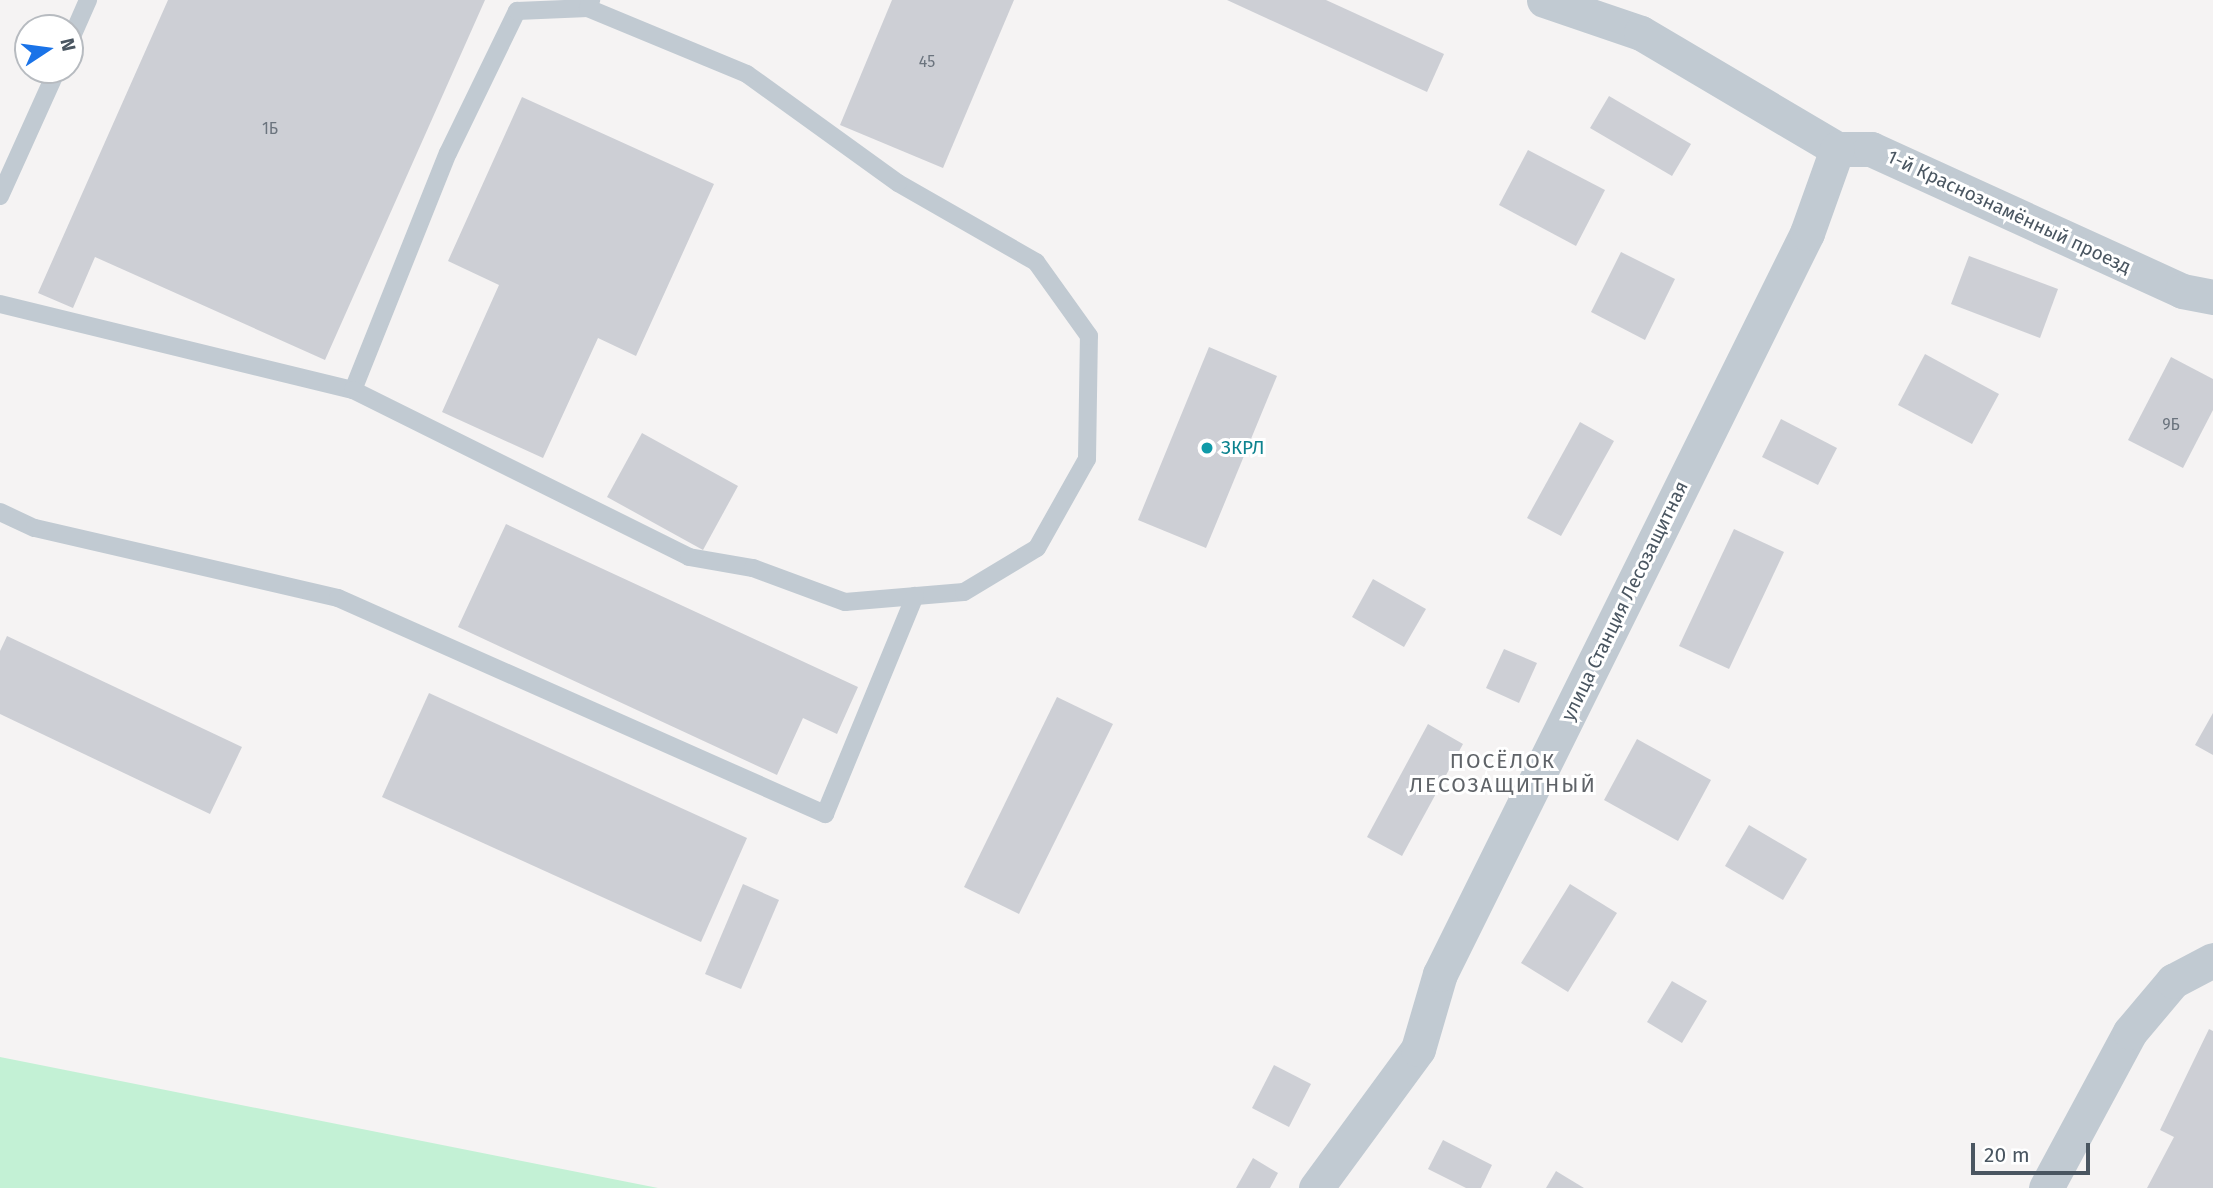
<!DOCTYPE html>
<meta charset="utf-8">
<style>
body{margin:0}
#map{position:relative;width:2213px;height:1188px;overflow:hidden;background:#f5f3f3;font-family:"Fira Sans",sans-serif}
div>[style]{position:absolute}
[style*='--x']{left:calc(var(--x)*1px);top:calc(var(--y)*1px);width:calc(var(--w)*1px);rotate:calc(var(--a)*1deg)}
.green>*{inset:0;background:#c3f1d5}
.building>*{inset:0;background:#cdcfd5}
.lane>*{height:18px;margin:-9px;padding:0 9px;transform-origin:9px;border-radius:9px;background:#c1cad2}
.street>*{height:35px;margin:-17.5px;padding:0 17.5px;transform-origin:17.5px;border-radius:17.5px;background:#c1cad2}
.dots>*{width:19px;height:19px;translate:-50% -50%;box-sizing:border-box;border:4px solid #fff;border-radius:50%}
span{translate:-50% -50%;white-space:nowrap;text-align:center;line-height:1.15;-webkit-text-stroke:6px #fff;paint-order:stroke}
.number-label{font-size:16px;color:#6b747e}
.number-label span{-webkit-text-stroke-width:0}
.street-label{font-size:19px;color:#4a5661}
.culture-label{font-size:19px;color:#0d838f}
.left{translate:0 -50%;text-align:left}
.neighbourhood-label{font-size:21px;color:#5f6368;letter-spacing:2px}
.north{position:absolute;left:14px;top:14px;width:70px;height:70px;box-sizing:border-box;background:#fff;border:2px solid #b7bbc0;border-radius:50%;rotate:77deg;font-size:19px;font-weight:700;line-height:28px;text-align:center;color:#4a5661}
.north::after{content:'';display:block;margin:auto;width:24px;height:32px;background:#1a73e8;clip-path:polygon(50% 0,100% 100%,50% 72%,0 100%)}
.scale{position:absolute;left:1971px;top:1143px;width:119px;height:32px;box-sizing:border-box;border:4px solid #4a5661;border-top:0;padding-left:9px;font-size:21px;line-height:24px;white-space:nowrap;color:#4a5661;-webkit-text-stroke:5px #fff;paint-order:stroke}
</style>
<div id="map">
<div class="green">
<i style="clip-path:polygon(0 1057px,658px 1188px,0 1188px)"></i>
</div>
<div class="building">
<i style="clip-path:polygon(168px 0,485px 0,325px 360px,95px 257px,73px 308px,38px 293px)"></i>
<i style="clip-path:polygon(892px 0,1014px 0,943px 168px,840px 125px)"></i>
<i style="clip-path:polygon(1227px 0,1326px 0,1444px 54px,1427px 92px)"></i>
<i style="clip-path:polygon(1609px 96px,1691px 144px,1672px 176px,1590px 128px)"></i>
<i style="clip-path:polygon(522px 97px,714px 184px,636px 356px,598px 338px,543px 458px,442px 412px,499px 285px,448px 261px)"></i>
<i style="clip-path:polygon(1528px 150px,1605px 190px,1576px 246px,1499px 205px)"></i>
<i style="clip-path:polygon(1621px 252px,1675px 279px,1645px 340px,1591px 312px)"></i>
<i style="clip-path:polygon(1969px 256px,2058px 289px,2040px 338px,1951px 304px)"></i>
<i style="clip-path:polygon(1209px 347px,1277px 376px,1206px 548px,1138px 520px)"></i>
<i style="clip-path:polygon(1925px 354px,1999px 394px,1972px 444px,1898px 405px)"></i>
<i style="clip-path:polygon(2171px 357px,2213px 379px,2213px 410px,2183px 468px,2128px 440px)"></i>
<i style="clip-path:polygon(1781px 419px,1837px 448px,1818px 485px,1762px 457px)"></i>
<i style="clip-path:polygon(1580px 422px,1614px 441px,1561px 536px,1527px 518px)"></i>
<i style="clip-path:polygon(642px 433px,738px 486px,703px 550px,607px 497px)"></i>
<i style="clip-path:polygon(506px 524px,858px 687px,837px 734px,803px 718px,777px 775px,458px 627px)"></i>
<i style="clip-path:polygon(1734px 529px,1784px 552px,1729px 669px,1679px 646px)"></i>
<i style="clip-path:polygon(1373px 579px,1426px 609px,1404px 647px,1352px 617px)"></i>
<i style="clip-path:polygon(7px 636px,242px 747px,210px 814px,0 714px,0 651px)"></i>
<i style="clip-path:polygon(1504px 649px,1537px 663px,1519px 703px,1486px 688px)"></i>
<i style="clip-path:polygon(429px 693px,747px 838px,701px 942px,382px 797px)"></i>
<i style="clip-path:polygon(1057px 697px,1113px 724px,1019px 914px,964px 887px)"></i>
<i style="clip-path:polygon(2213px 713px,2213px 755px,2195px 745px)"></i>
<i style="clip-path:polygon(1428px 724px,1463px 744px,1402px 856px,1367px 837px)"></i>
<i style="clip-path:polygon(1637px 739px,1711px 780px,1678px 841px,1604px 800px)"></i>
<i style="clip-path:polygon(1749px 825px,1807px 859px,1783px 900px,1725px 866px)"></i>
<i style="clip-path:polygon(743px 884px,779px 900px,741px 989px,705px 974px)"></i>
<i style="clip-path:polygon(1570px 884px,1617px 913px,1568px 992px,1521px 963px)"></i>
<i style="clip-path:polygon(1672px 981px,1707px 1001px,1682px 1043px,1647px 1022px)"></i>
<i style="clip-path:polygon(2209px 1029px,2213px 1031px,2213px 1188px,2147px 1188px,2174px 1137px,2160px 1130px)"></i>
<i style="clip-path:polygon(1274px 1065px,1311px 1084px,1289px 1127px,1252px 1108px)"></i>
<i style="clip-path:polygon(1443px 1140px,1492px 1165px,1481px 1188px,1466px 1188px,1428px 1169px)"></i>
<i style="clip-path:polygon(1253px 1158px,1278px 1173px,1270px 1188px,1236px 1188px)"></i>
<i style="clip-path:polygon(1556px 1171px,1584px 1188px,1546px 1188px)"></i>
</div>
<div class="lane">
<i style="--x:70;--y:41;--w:45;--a:-66.3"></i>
<i style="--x:0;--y:196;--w:138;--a:-65.7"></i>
<i style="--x:0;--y:304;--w:363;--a:13.7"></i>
<i style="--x:353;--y:390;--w:255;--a:-68.2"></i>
<i style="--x:448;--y:153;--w:158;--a:-64.1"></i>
<i style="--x:517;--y:11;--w:71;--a:-2.4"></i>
<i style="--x:588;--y:8;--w:9;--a:-69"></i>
<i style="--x:353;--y:390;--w:375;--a:26.4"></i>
<i style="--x:689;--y:557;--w:65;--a:9.8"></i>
<i style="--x:753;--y:568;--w:98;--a:20.3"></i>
<i style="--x:845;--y:602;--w:119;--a:-4.8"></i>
<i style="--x:964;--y:592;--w:85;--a:-31.1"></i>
<i style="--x:1037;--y:548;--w:102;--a:-60.7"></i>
<i style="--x:1087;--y:459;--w:123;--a:-89.1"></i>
<i style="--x:1089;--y:336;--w:91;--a:-125.6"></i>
<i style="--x:1036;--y:262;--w:159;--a:-150.2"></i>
<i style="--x:898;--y:183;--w:186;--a:-144.2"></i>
<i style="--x:747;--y:74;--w:172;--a:-157.5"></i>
<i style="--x:0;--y:512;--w:38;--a:25"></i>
<i style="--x:35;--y:528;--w:311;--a:13"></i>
<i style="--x:338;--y:598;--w:533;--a:23.92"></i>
<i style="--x:825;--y:814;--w:236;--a:-67.6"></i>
</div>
<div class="street">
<i style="--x:1544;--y:0;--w:102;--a:18.8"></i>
<i style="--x:1641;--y:33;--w:228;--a:30.6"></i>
<i style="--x:1837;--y:149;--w:34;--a:0"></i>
<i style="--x:1871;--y:149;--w:342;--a:24.5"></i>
<i style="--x:2182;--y:291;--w:32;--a:11"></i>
<i style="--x:1316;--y:1188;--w:172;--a:-53.7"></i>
<i style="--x:1418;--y:1049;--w:78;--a:-73.7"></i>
<i style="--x:1440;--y:974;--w:827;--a:-63.65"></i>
<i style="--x:1807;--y:233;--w:89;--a:-70.3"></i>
<i style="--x:2046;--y:1188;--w:177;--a:-61.7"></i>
<i style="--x:2130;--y:1032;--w:67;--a:-49.9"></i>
<i style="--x:2173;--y:981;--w:45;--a:-27.7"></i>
</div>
<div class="dots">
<i style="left:1207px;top:448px;background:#0f9aa8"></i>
</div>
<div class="number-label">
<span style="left:927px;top:62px">45</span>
<span style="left:270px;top:129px">1Б</span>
<span style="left:2171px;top:425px">9Б</span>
</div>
<div class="street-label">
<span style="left:2009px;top:212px;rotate:25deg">1-й Краснознамённый проезд</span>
<span style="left:1625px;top:601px;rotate:-64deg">улица Станция Лесозащитная</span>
</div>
<div class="culture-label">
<span class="left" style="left:1221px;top:448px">ЗКРЛ</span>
</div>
<div class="neighbourhood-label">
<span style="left:1503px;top:773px">ПОСЁЛОК<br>ЛЕСОЗАЩИТНЫЙ</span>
</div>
<div class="north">N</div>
<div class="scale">20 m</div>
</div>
